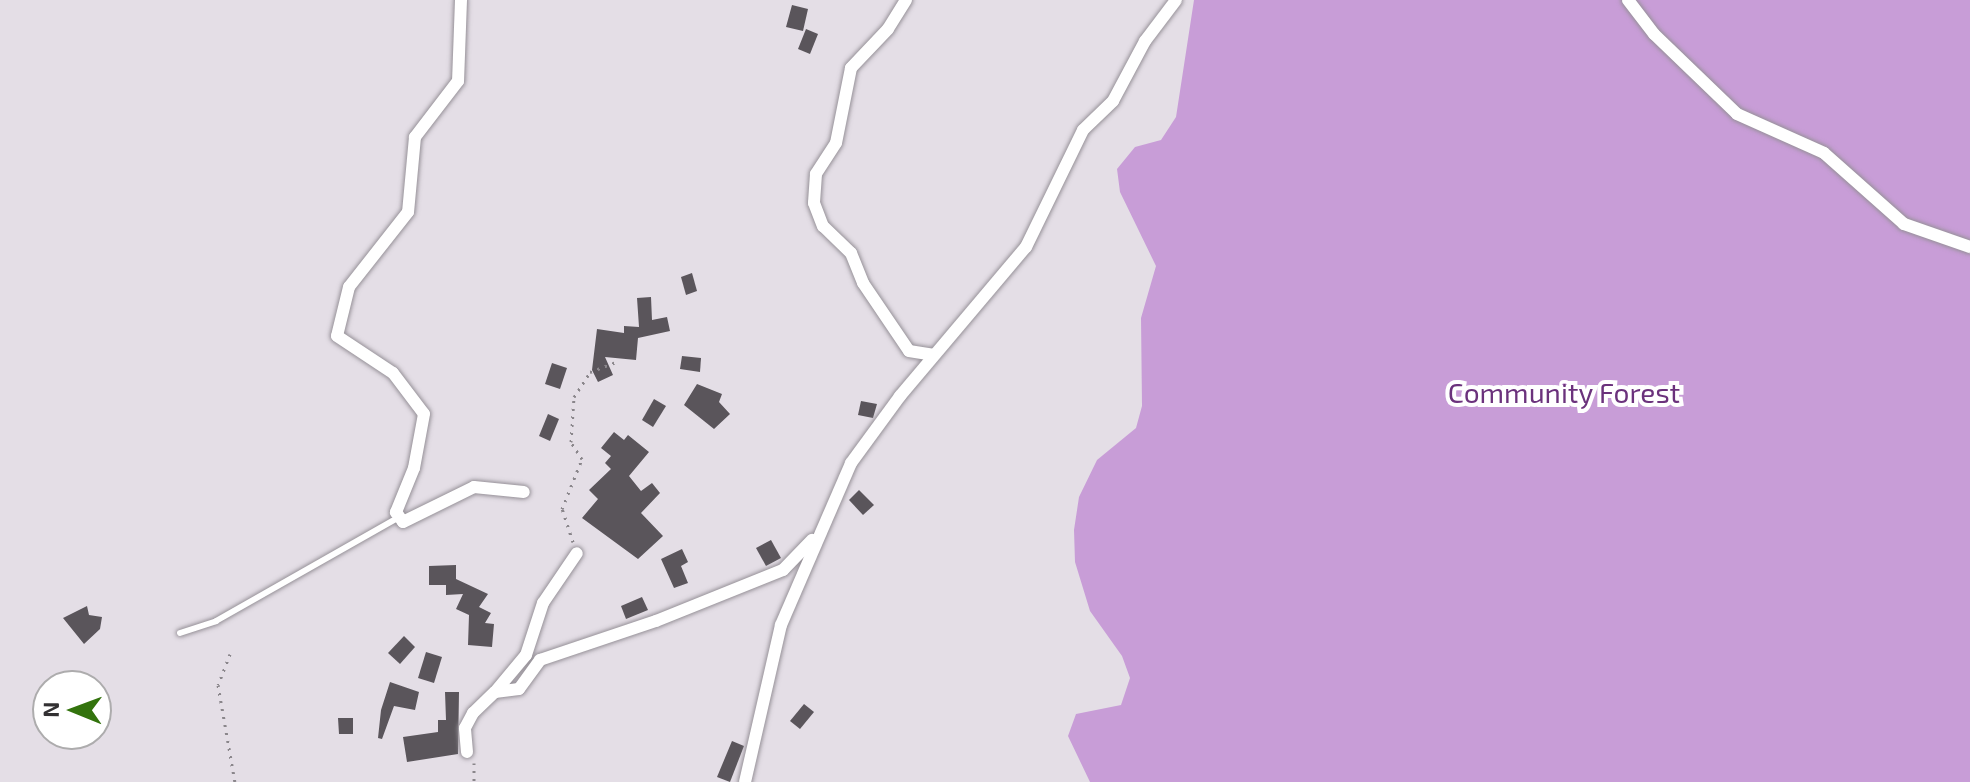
<!DOCTYPE html>
<style>
body{margin:0}
#map{position:relative;width:1970px;height:782px;overflow:hidden;background:#e4dee6;font-family:"Exo 2",sans-serif}
div>[style]{position:absolute}
[style*='--x']{left:calc(var(--x)*1px);top:calc(var(--y)*1px);width:calc(var(--w)*1px);rotate:calc(var(--a)*1deg)}
.green>*{inset:0;background:#c89dd7}
.building>*{inset:0;background:#5a555b}
.path>*{height:3px;margin-top:-1.5px;transform-origin:0;background:repeating-linear-gradient(90deg,#8a868b 0 2px,transparent 0 8px)}
.roads{filter:drop-shadow(0 0 2px #969198) drop-shadow(0 0 2px #969198)}
.lane>*{height:6px;margin:-3px;padding:0 3px;transform-origin:3px;border-radius:3px;background:#fff}
.street>*{height:12px;margin:-6px;padding:0 6px;transform-origin:6px;border-radius:6px;background:#fff}
span{translate:-50% -50%;white-space:nowrap;text-align:center;line-height:1.15;-webkit-text-stroke:8px #fff;paint-order:stroke}
.park-label{font-size:28px;color:#6b327c}
.north{position:absolute;left:32px;top:670px;width:80px;height:80px;box-sizing:border-box;background:#fff;border:2px solid #adacad;border-radius:50%;rotate:271deg;font-size:22px;font-weight:700;line-height:32px;text-align:center;color:#323032}
.north::after{content:'';display:block;margin:auto;width:28px;height:36px;background:#33730d;clip-path:polygon(50% 0,100% 100%,50% 72%,0 100%)}
</style>
<div id="map">
<div class="green">
<i style="clip-path:polygon(1194px 0,1970px 0,1970px 782px,1090px 782px,1068px 736px,1076px 714px,1121px 705px,1130px 678px,1122px 656px,1090px 611px,1075px 562px,1074px 530px,1079px 497px,1097px 460px,1136px 428px,1142px 406px,1141px 318px,1156px 266px,1120px 192px,1117px 169px,1135px 147px,1161px 140px,1176px 117px)"></i>
</div>
<div class="building">
<i style="clip-path:polygon(792px 5px,808px 9px,803px 31px,786px 27px)"></i>
<i style="clip-path:polygon(806px 29px,818px 34px,810px 54px,798px 49px)"></i>
<i style="clip-path:polygon(692px 273px,697px 291px,686px 295px,681px 277px)"></i>
<i style="clip-path:polygon(651px 297px,652px 320px,667px 317px,670px 331px,638px 338px,636px 360px,605px 357px,613px 375px,598px 382px,592px 370px,597px 329px,624px 333px,624px 326px,639px 327px,637px 298px)"></i>
<i style="clip-path:polygon(682px 356px,701px 358px,700px 372px,680px 369px)"></i>
<i style="clip-path:polygon(552px 363px,567px 368px,560px 389px,545px 384px)"></i>
<i style="clip-path:polygon(697px 384px,722px 394px,719px 402px,730px 414px,714px 429px,684px 405px)"></i>
<i style="clip-path:polygon(654px 399px,666px 406px,653px 427px,642px 420px)"></i>
<i style="clip-path:polygon(861px 401px,877px 404px,873px 418px,858px 415px)"></i>
<i style="clip-path:polygon(548px 414px,559px 419px,550px 441px,539px 436px)"></i>
<i style="clip-path:polygon(614px 432px,624px 440px,628px 435px,649px 452px,629px 476px,641px 491px,652px 483px,660px 493px,641px 513px,663px 536px,638px 559px,582px 518px,598px 499px,589px 490px,611px 469px,605px 463px,611px 456px,601px 448px)"></i>
<i style="clip-path:polygon(859px 490px,874px 505px,863px 515px,849px 500px)"></i>
<i style="clip-path:polygon(771px 540px,781px 558px,766px 566px,756px 548px)"></i>
<i style="clip-path:polygon(682px 549px,688px 562px,681px 566px,688px 583px,674px 588px,661px 559px)"></i>
<i style="clip-path:polygon(456px 565px,456px 579px,488px 594px,479px 607px,491px 613px,485px 623px,494px 624px,492px 647px,468px 645px,469px 615px,456px 609px,463px 594px,446px 595px,446px 585px,429px 585px,429px 566px)"></i>
<i style="clip-path:polygon(642px 597px,648px 610px,626px 619px,621px 606px)"></i>
<i style="clip-path:polygon(87px 606px,89px 615px,102px 617px,100px 629px,84px 644px,63px 618px)"></i>
<i style="clip-path:polygon(404px 636px,415px 647px,400px 664px,388px 653px)"></i>
<i style="clip-path:polygon(426px 652px,442px 657px,434px 683px,418px 678px)"></i>
<i style="clip-path:polygon(390px 682px,419px 692px,415px 710px,394px 706px,382px 739px,378px 738px,381px 710px)"></i>
<i style="clip-path:polygon(445px 692px,459px 692px,458px 754px,407px 762px,403px 737px,438px 732px,438px 720px,446px 720px)"></i>
<i style="clip-path:polygon(804px 704px,814px 712px,800px 729px,790px 721px)"></i>
<i style="clip-path:polygon(338px 718px,353px 718px,353px 734px,339px 734px)"></i>
<i style="clip-path:polygon(732px 741px,744px 746px,730px 782px,717px 777px)"></i>
</div>
<div class="path">
<i style="--x:573;--y:542;--w:35;--a:-108"></i>
<i style="--x:562;--y:509;--w:54;--a:-68.2"></i>
<i style="--x:582;--y:459;--w:20;--a:-123"></i>
<i style="--x:571;--y:442;--w:45;--a:-86.2"></i>
<i style="--x:574;--y:397;--w:30;--a:-57"></i>
<i style="--x:590;--y:372;--w:31;--a:-21"></i>
<i style="--x:230;--y:654;--w:33;--a:111"></i>
<i style="--x:218;--y:685;--w:98;--a:80.1"></i>
<i style="--x:474;--y:763;--w:19;--a:90"></i>
</div>
<div class="roads">
<div class="lane">
<i style="--x:180;--y:633;--w:38;--a:-18"></i>
<i style="--x:216;--y:621;--w:210;--a:-29.6"></i>
</div>
<div class="street">
<i style="--x:461;--y:0;--w:81;--a:92.1"></i>
<i style="--x:458;--y:81;--w:71;--a:127.5"></i>
<i style="--x:415;--y:137;--w:75;--a:95.3"></i>
<i style="--x:408;--y:212;--w:95;--a:128.2"></i>
<i style="--x:349;--y:287;--w:50;--a:103.8"></i>
<i style="--x:337;--y:336;--w:67;--a:33.5"></i>
<i style="--x:393;--y:373;--w:51;--a:52.9"></i>
<i style="--x:424;--y:414;--w:55;--a:100.5"></i>
<i style="--x:414;--y:468;--w:48;--a:112.2"></i>
<i style="--x:396;--y:512;--w:12;--a:55"></i>
<i style="--x:403;--y:522;--w:79;--a:-26.2"></i>
<i style="--x:474;--y:487;--w:50;--a:5.7"></i>
<i style="--x:906;--y:0;--w:34;--a:122"></i>
<i style="--x:888;--y:29;--w:54;--a:133.5"></i>
<i style="--x:851;--y:68;--w:76;--a:101.3"></i>
<i style="--x:836;--y:143;--w:37;--a:123"></i>
<i style="--x:816;--y:174;--w:29;--a:94"></i>
<i style="--x:814;--y:203;--w:25;--a:69"></i>
<i style="--x:823;--y:226;--w:39;--a:44"></i>
<i style="--x:851;--y:253;--w:32;--a:68"></i>
<i style="--x:863;--y:283;--w:82;--a:55.9"></i>
<i style="--x:909;--y:351;--w:24;--a:9"></i>
<i style="--x:1628;--y:0;--w:43;--a:52.6"></i>
<i style="--x:1654;--y:34;--w:115;--a:43.9"></i>
<i style="--x:1737;--y:114;--w:95;--a:24.1"></i>
<i style="--x:1824;--y:153;--w:107;--a:41.6"></i>
<i style="--x:1904;--y:224;--w:70;--a:19.2"></i>
<i style="--x:495;--y:692;--w:48;--a:-50"></i>
<i style="--x:526;--y:655;--w:55;--a:-71.9"></i>
<i style="--x:543;--y:603;--w:60;--a:-55.8"></i>
<i style="--x:467;--y:752;--w:24;--a:-95"></i>
<i style="--x:465;--y:728;--w:17;--a:-62"></i>
<i style="--x:473;--y:713;--w:30;--a:-44"></i>
<i style="--x:495;--y:692;--w:24;--a:-7"></i>
<i style="--x:519;--y:689;--w:36;--a:-54"></i>
<i style="--x:540;--y:660;--w:122;--a:-18.6"></i>
<i style="--x:656;--y:621;--w:137;--a:-21.9"></i>
<i style="--x:783;--y:570;--w:42;--a:-46"></i>
<i style="--x:745;--y:782;--w:161;--a:-77.1"></i>
<i style="--x:781;--y:625;--w:176;--a:-66.6"></i>
<i style="--x:851;--y:463;--w:83;--a:-53.8"></i>
<i style="--x:900;--y:396;--w:195;--a:-49.8"></i>
<i style="--x:1026;--y:247;--w:130;--a:-64"></i>
<i style="--x:1083;--y:130;--w:42;--a:-44"></i>
<i style="--x:1113;--y:101;--w:68;--a:-61.9"></i>
<i style="--x:1145;--y:41;--w:51;--a:-52.9"></i>
</div>
</div>
<div class="park-label">
<span style="left:1564px;top:392px">Community Forest</span>
</div>
<div class="north">N</div>
</div>
